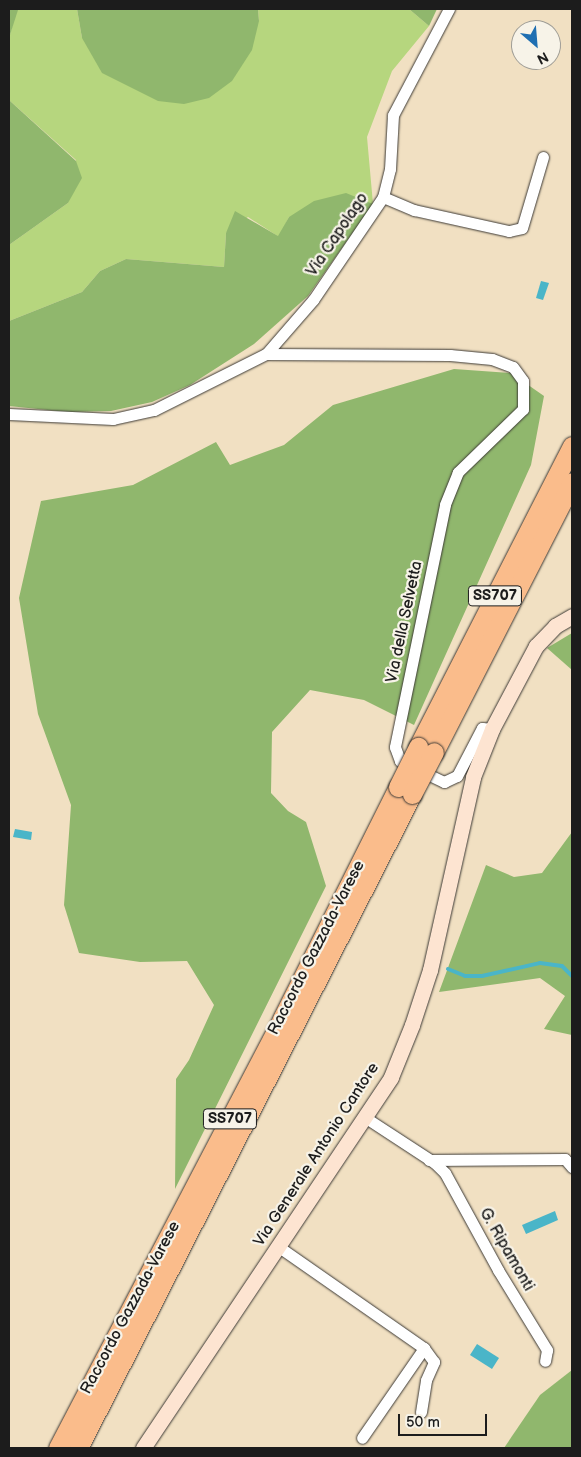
<!DOCTYPE html>
<style>
body{margin:0}
#map{position:relative;width:581px;height:1457px;overflow:hidden;background:#f1e0c2;font-family:"Balsamiq Sans",sans-serif}
div>[style]{position:absolute}
[style*='--x']{left:calc(var(--x)*1px);top:calc(var(--y)*1px);width:calc(var(--w)*1px);rotate:calc(var(--a)*1deg)}
.green>*{inset:0;background:#b6d67e}
.forest>*{inset:0;background:#90b76d}
.water>*{inset:0;background:#4ab5c8}
.stream>*{height:4px;margin:-2px;padding:0 2px;transform-origin:2px;border-radius:2px;background:#4ab5c8}
.roads{filter:drop-shadow(0 0 1px #3c3935) drop-shadow(0 0 1px #3c3935)}
.minor>*{height:11px;margin:-5.5px;padding:0 5.5px;transform-origin:5.5px;border-radius:5.5px;background:#fff}
.secondary>*{height:15px;margin:-7.5px;padding:0 7.5px;transform-origin:7.5px;border-radius:7.5px;background:#fde4d1}
.trunk>*{height:19px;margin:-9.5px;padding:0 9.5px;transform-origin:9.5px;border-radius:9.5px;background:#fabc8b}
.bridges{filter:drop-shadow(0 0 1px #3c3935) drop-shadow(0 0 1px #3c3935)}
.trunk-bridge>*{height:19px;margin:-9.5px;padding:0 9.5px;transform-origin:9.5px;border-radius:9.5px;background:#fabc8b}
span{translate:-50% -50%;white-space:nowrap;text-align:center;line-height:1.15;-webkit-text-stroke:4.5px #f7f3e8;paint-order:stroke}
.shield-label span{padding:1px 4px;background:#f7f3e8;border:1px solid;border-radius:4px;-webkit-text-stroke-width:0}
.shield-label{font-size:15px;color:#1c1c1c;font-weight:700}
.street-label{font-size:16px;color:#1c1c1c}
.frame{position:absolute;inset:0;border:10px solid #1c1c1c;pointer-events:none}
.north{position:absolute;left:511px;top:20px;width:50px;height:50px;box-sizing:border-box;background:#f7f3e8;border:1px solid #9f9d96;border-radius:50%;rotate:153deg;font-size:14px;font-weight:700;line-height:20px;text-align:center;color:#1c1c1c}
.north::after{content:'';display:block;margin:auto;width:18px;height:22px;background:#1f6fb2;clip-path:polygon(50% 0,100% 100%,50% 72%,0 100%)}
.scale{position:absolute;left:398px;top:1414px;width:89px;height:22px;box-sizing:border-box;border:2px solid #1c1c1c;border-top:0;padding-left:6px;font-size:15px;line-height:18px;white-space:nowrap;color:#1c1c1c;-webkit-text-stroke:4px #f7f3e8;paint-order:stroke}
</style>
<div id="map">
<div class="green">
<i style="clip-path:polygon(17px 9px,77px 9px,82px 38px,259px 21px,258px 9px,409px 9px,429px 26px,392px 71px,367px 137px,373px 204px,289px 217px,279px 237px,248px 217px,226px 233px,224px 267px,126px 259px,100px 271px,82px 292px,9px 321px,9px 245px,68px 203px,76px 160px,9px 100px,9px 38px)"></i>
</div>
<div class="forest">
<i style="clip-path:polygon(9px 9px,18px 10px,9px 38px)"></i>
<i style="clip-path:polygon(77px 9px,258px 9px,259px 21px,252px 50px,232px 81px,209px 98px,184px 104px,158px 101px,102px 73px,82px 38px)"></i>
<i style="clip-path:polygon(409px 9px,437px 9px,429px 26px)"></i>
<i style="clip-path:polygon(9px 100px,76px 161px,82px 178px,68px 203px,9px 245px)"></i>
<i style="clip-path:polygon(346px 193px,373px 204px,308px 296px,254px 344px,190px 385px,152px 402px,111px 411px,67px 412px,9px 406px,9px 321px,82px 292px,100px 271px,126px 259px,224px 267px,226px 233px,235px 211px,278px 236px,289px 217px,314px 201px)"></i>
<i style="clip-path:polygon(454px 369px,511px 373px,544px 396px,531px 465px,414px 725px,364px 700px,310px 690px,272px 732px,271px 793px,288px 811px,306px 822px,326px 886px,175px 1189px,176px 1079px,189px 1060px,214px 1005px,187px 961px,140px 962px,79px 953px,64px 905px,71px 805px,38px 714px,19px 598px,41px 501px,133px 485px,216px 442px,230px 465px,284px 445px,333px 405px)"></i>
<i style="clip-path:polygon(572px 633px,572px 670px,547px 648px)"></i>
<i style="clip-path:polygon(572px 832px,572px 1035px,544px 1029px,565px 996px,540px 978px,439px 992px,486px 865px,514px 877px,542px 873px)"></i>
<i style="clip-path:polygon(572px 1370px,572px 1448px,504px 1448px,540px 1395px)"></i>
</div>
<div class="water">
<i style="clip-path:polygon(541px 281px,549px 283px,543px 300px,536px 298px)"></i>
<i style="clip-path:polygon(15px 829px,32px 832px,31px 840px,13px 837px)"></i>
<i style="clip-path:polygon(555px 1211px,558px 1220px,526px 1234px,522px 1225px)"></i>
<i style="clip-path:polygon(477px 1344px,499px 1358px,492px 1369px,470px 1355px)"></i>
</div>
<div class="stream">
<i style="--x:448;--y:969;--w:18;--a:22"></i>
<i style="--x:465;--y:976;--w:17;--a:0"></i>
<i style="--x:482;--y:976;--w:59;--a:-12.6"></i>
<i style="--x:540;--y:963;--w:22;--a:8"></i>
<i style="--x:562;--y:966;--w:14;--a:45"></i>
</div>
<div class="roads">
<div class="minor">
<i style="--x:383;--y:197;--w:34;--a:23"></i>
<i style="--x:414;--y:210;--w:97;--a:12.5"></i>
<i style="--x:509;--y:231;--w:13;--a:-13"></i>
<i style="--x:522;--y:228;--w:74;--a:-73.5"></i>
<i style="--x:266;--y:354;--w:184;--a:0.3"></i>
<i style="--x:450;--y:355;--w:42;--a:5.4"></i>
<i style="--x:492;--y:359;--w:22;--a:21"></i>
<i style="--x:513;--y:367;--w:17;--a:54"></i>
<i style="--x:523;--y:381;--w:28;--a:90"></i>
<i style="--x:523;--y:409;--w:91;--a:135.9"></i>
<i style="--x:458;--y:472;--w:35;--a:112"></i>
<i style="--x:445;--y:505;--w:247;--a:101.7"></i>
<i style="--x:395;--y:747;--w:15;--a:70"></i>
<i style="--x:400;--y:761;--w:49;--a:25.5"></i>
<i style="--x:444;--y:782;--w:14;--a:-25"></i>
<i style="--x:457;--y:776;--w:54;--a:-62.5"></i>
<i style="--x:482;--y:728;--w:10;--a:6"></i>
<i style="--x:9;--y:414;--w:104;--a:2.8"></i>
<i style="--x:113;--y:419;--w:42;--a:-12.4"></i>
<i style="--x:154;--y:410;--w:125;--a:-26.6"></i>
<i style="--x:266;--y:354;--w:72;--a:-49"></i>
<i style="--x:313;--y:300;--w:125;--a:-55.8"></i>
<i style="--x:383;--y:197;--w:29;--a:-76"></i>
<i style="--x:390;--y:169;--w:54;--a:-86.8"></i>
<i style="--x:393;--y:115;--w:120;--a:-62.2"></i>
<i style="--x:366;--y:1118;--w:82;--a:33.1"></i>
<i style="--x:435;--y:1163;--w:14;--a:45"></i>
<i style="--x:445;--y:1173;--w:111;--a:61.3"></i>
<i style="--x:498;--y:1270;--w:94;--a:58.5"></i>
<i style="--x:547;--y:1350;--w:11;--a:100"></i>
<i style="--x:429;--y:1160;--w:136;--a:-0.4"></i>
<i style="--x:565;--y:1159;--w:11;--a:49"></i>
<i style="--x:279;--y:1247;--w:177;--a:34.9"></i>
<i style="--x:424;--y:1348;--w:109;--a:124.6"></i>
<i style="--x:421;--y:1412;--w:32;--a:-81"></i>
<i style="--x:426;--y:1380;--w:20;--a:-66"></i>
<i style="--x:434;--y:1362;--w:17;--a:-126"></i>
</div>
<div class="secondary">
<i style="--x:143;--y:1448;--w:446;--a:-56.2"></i>
<i style="--x:391;--y:1077;--w:56;--a:-68"></i>
<i style="--x:412;--y:1025;--w:58;--a:-71.9"></i>
<i style="--x:430;--y:970;--w:198;--a:-77.4"></i>
<i style="--x:473;--y:777;--w:52;--a:-68.4"></i>
<i style="--x:492;--y:729;--w:94;--a:-62.1"></i>
<i style="--x:536;--y:646;--w:28;--a:-46"></i>
<i style="--x:555;--y:626;--w:20;--a:-30"></i>
</div>
<div class="trunk">
<i style="--x:418;--y:747;--w:338;--a:-62.9"></i>
<i style="--x:434;--y:752;--w:303;--a:-62.9"></i>
<i style="--x:58;--y:1448;--w:484;--a:-62.4"></i>
<i style="--x:282;--y:1019;--w:259;--a:-63.4"></i>
<i style="--x:78;--y:1448;--w:734;--a:-62.95"></i>
</div>
</div>
<div class="bridges">
<div class="trunk-bridge">
<i style="--x:398;--y:787;--w:45;--a:-63.4"></i>
<i style="--x:412;--y:794;--w:47;--a:-62.4"></i>
</div>
</div>
<div class="shield-label">
<span style="left:495px;top:596px">SS707</span>
<span style="left:230px;top:1119px">SS707</span>
</div>
<div class="street-label">
<span style="left:338px;top:235px;rotate:-56deg">Via Capolago</span>
<span style="left:405px;top:622px;rotate:-78deg">Via della Selvetta</span>
<span style="left:317px;top:948px;rotate:-63deg">Raccordo Gazzada-Varese</span>
<span style="left:317px;top:1155px;rotate:-57deg">Via Generale Antonio Cantore</span>
<span style="left:506px;top:1250px;rotate:60deg">G. Ripamonti</span>
<span style="left:131px;top:1308px;rotate:-62deg">Raccordo Gazzada-Varese</span>
</div>
<div class="frame"></div>
<div class="north">N</div>
<div class="scale">50 m</div>
</div>
